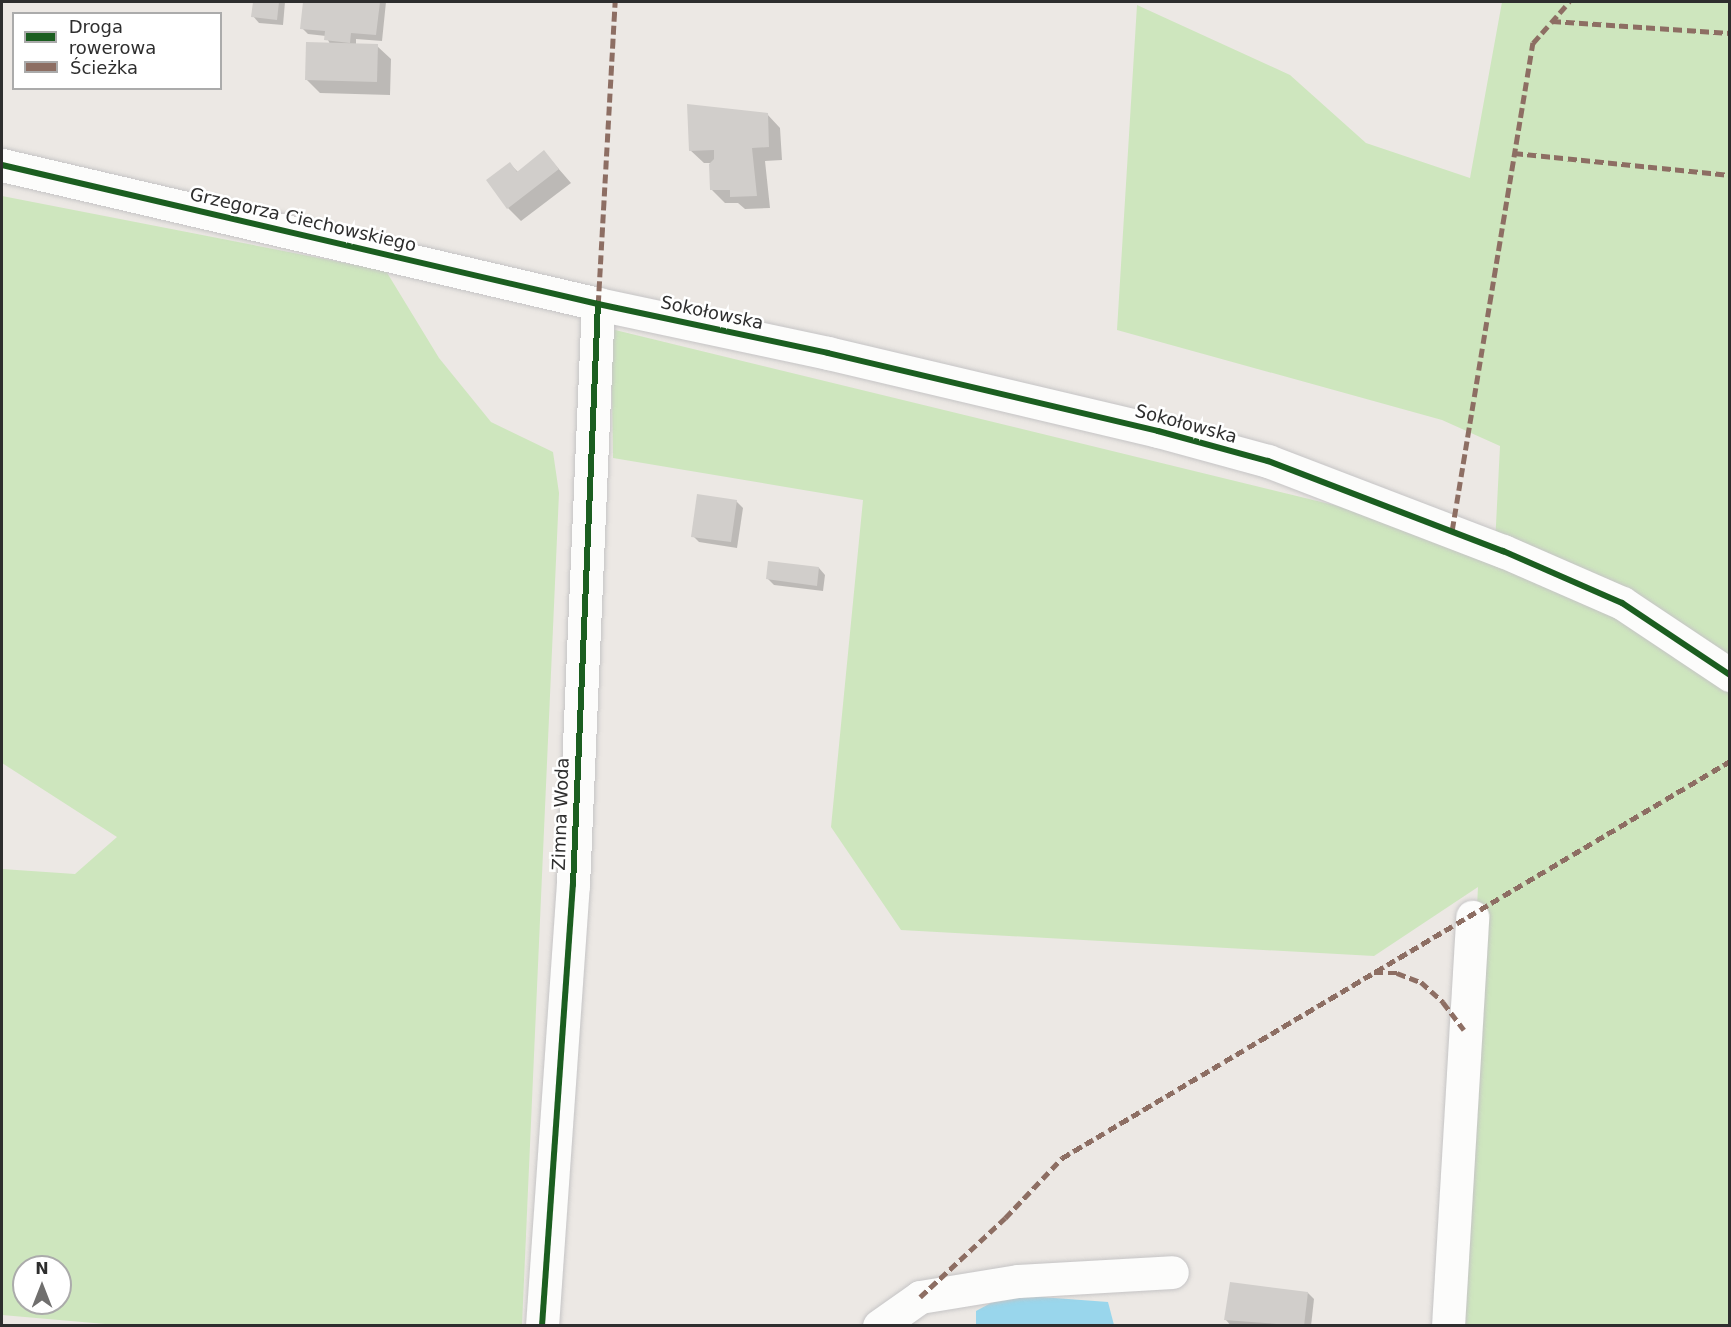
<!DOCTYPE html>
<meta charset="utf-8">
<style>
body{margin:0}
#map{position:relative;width:1731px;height:1327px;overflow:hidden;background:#ece8e4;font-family:"DejaVu Sans",sans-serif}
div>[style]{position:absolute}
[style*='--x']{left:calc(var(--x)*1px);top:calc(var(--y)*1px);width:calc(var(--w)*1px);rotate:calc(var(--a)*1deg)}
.green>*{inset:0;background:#cee6be}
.water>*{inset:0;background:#99d6ec}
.shadow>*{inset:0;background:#0003}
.building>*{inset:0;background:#d1cecb}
.roads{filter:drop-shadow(0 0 2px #c5c4c5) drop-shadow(0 0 2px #c5c4c5)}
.minor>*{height:33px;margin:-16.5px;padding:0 16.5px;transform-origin:16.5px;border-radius:16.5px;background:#fcfcfb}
.quiet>*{height:4.5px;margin-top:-2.25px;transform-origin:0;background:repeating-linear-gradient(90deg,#8d6e63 0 9px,transparent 0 13.5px)}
.cycleway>*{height:6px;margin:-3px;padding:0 3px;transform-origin:3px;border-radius:3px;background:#1b5e20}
span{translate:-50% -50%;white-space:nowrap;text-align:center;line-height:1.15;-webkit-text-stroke:5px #fff;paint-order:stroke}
.street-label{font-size:18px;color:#2e2e2e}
.frame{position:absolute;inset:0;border:3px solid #2e2e2e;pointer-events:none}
.legend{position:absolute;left:12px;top:12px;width:210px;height:78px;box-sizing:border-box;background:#fff;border:2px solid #ababab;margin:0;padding:8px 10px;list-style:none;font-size:18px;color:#2e2e2e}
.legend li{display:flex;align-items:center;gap:12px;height:30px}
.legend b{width:30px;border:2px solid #ababab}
.north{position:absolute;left:12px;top:1255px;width:60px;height:60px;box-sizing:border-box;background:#fff;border:2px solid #ababab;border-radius:50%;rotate:0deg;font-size:16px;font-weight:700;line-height:24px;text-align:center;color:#2e2e2e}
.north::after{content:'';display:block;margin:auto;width:21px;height:27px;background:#706f6e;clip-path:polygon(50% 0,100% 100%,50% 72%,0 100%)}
</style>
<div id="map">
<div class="green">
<i style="clip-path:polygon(1502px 2px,1729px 2px,1729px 1325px,1455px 1325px,1478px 887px,1374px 956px,901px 930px,831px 827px,863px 500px,613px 458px,611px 329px,1379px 516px,1494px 564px,1500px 446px,1442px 420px,1117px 330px,1137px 5px,1290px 75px,1366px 143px,1470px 178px)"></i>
<i style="clip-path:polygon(evenodd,2px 196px,386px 271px,439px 358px,491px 422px,553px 452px,559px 493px,522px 1325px,128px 1326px,2px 1315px,2px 869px,75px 874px,117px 837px,2px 763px,2px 196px,24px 1267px,60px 1267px,60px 1303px,24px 1303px,24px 1267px)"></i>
</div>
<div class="water">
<i style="clip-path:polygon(1041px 1297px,1108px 1302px,1114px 1325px,976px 1326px,976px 1311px,1000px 1298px)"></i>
</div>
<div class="shadow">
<i style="clip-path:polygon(254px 2px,285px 2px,283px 25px,259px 23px,253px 16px)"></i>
<i style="clip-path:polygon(305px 2px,386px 2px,382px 41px,356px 39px,356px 45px,377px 46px,391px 59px,390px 95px,320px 93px,306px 79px,330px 44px,326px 36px,308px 34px,302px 28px)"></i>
<i style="clip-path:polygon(767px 114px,780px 128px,782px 160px,765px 161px,770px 208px,745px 209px,738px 203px,725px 203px,712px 190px,710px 163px,704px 163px,690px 150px)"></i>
<i style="clip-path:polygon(544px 152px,571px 183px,521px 221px,508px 208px,510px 164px,518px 172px)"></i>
<i style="clip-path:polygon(736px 501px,743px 508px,737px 548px,699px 542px,693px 536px)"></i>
<i style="clip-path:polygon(819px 568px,825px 575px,823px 591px,774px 585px,768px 579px)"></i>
<i style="clip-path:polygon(1308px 1293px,1314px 1299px,1311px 1326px,1231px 1326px,1226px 1320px)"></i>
</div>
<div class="building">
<i style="clip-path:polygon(253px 2px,279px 2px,277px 20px,251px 17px)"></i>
<i style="clip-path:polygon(303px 2px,380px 2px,376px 35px,351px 33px,350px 43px,324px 40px,325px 31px,300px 29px)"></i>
<i style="clip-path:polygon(306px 42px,378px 44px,377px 82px,305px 80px)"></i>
<i style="clip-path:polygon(687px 104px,768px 113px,769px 147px,752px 148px,757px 196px,730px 197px,730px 190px,710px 190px,709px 164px,714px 159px,714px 150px,689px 151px)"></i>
<i style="clip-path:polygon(544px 150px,559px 169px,507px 209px,486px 180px,510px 162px,517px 172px)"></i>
<i style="clip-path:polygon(697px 494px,737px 500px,731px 542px,691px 537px)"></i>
<i style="clip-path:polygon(768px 561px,819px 567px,817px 586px,766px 579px)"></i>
<i style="clip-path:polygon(1230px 1282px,1308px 1292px,1304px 1326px,1224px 1320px)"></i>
</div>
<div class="roads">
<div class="minor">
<i style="--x:2;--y:165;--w:612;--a:13.13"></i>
<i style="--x:598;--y:304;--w:235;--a:12"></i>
<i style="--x:828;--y:353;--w:339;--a:13.3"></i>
<i style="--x:1158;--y:431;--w:114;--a:15.3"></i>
<i style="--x:1268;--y:461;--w:252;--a:21"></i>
<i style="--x:1503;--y:551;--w:130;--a:23.6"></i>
<i style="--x:1622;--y:603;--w:130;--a:33.7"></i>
<i style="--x:542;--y:1326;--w:442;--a:-86"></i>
<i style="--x:573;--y:885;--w:582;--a:-87.54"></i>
<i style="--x:879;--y:1326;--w:50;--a:-35.3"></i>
<i style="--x:920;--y:1297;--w:99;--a:-9.3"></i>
<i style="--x:1018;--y:1281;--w:154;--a:-3.3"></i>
<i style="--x:1448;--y:1326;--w:410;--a:-86.6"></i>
</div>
</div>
<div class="quiet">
<i style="--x:1552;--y:21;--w:178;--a:3.9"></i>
<i style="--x:1514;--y:153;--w:217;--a:5.8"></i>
<i style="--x:598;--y:304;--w:302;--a:-86.8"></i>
<i style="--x:1452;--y:530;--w:494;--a:-80.6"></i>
<i style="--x:1533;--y:43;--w:55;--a:-48.7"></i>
<i style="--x:1374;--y:973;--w:23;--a:0"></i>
<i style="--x:1397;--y:973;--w:26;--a:21"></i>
<i style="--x:1421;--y:982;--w:30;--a:42"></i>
<i style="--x:1443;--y:1002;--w:35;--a:53"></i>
<i style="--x:920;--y:1297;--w:116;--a:-42.9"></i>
<i style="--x:1005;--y:1218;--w:83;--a:-46.5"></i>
<i style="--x:1062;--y:1158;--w:777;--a:-30.72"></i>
</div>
<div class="cycleway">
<i style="--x:2;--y:165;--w:612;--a:13.13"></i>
<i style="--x:598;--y:304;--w:235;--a:12"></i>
<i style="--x:828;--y:353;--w:339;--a:13.3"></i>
<i style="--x:1158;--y:431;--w:114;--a:15.3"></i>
<i style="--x:1268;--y:461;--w:252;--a:21"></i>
<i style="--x:1503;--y:551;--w:130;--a:23.6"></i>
<i style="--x:1622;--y:603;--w:130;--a:33.7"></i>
<i style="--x:542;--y:1326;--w:442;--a:-86"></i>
<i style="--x:573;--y:885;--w:582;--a:-87.54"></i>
</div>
<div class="street-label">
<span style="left:303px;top:220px;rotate:13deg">Grzegorza Ciechowskiego</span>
<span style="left:712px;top:313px;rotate:12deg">Sokołowska</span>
<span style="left:1186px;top:424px;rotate:15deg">Sokołowska</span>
<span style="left:561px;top:814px;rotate:-88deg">Zimna Woda</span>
</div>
<div class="frame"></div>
<ul class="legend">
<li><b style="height:8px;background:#1b5e20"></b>Droga rowerowa</li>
<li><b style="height:8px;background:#8d6e63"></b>Ścieżka</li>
</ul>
<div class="north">N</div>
</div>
